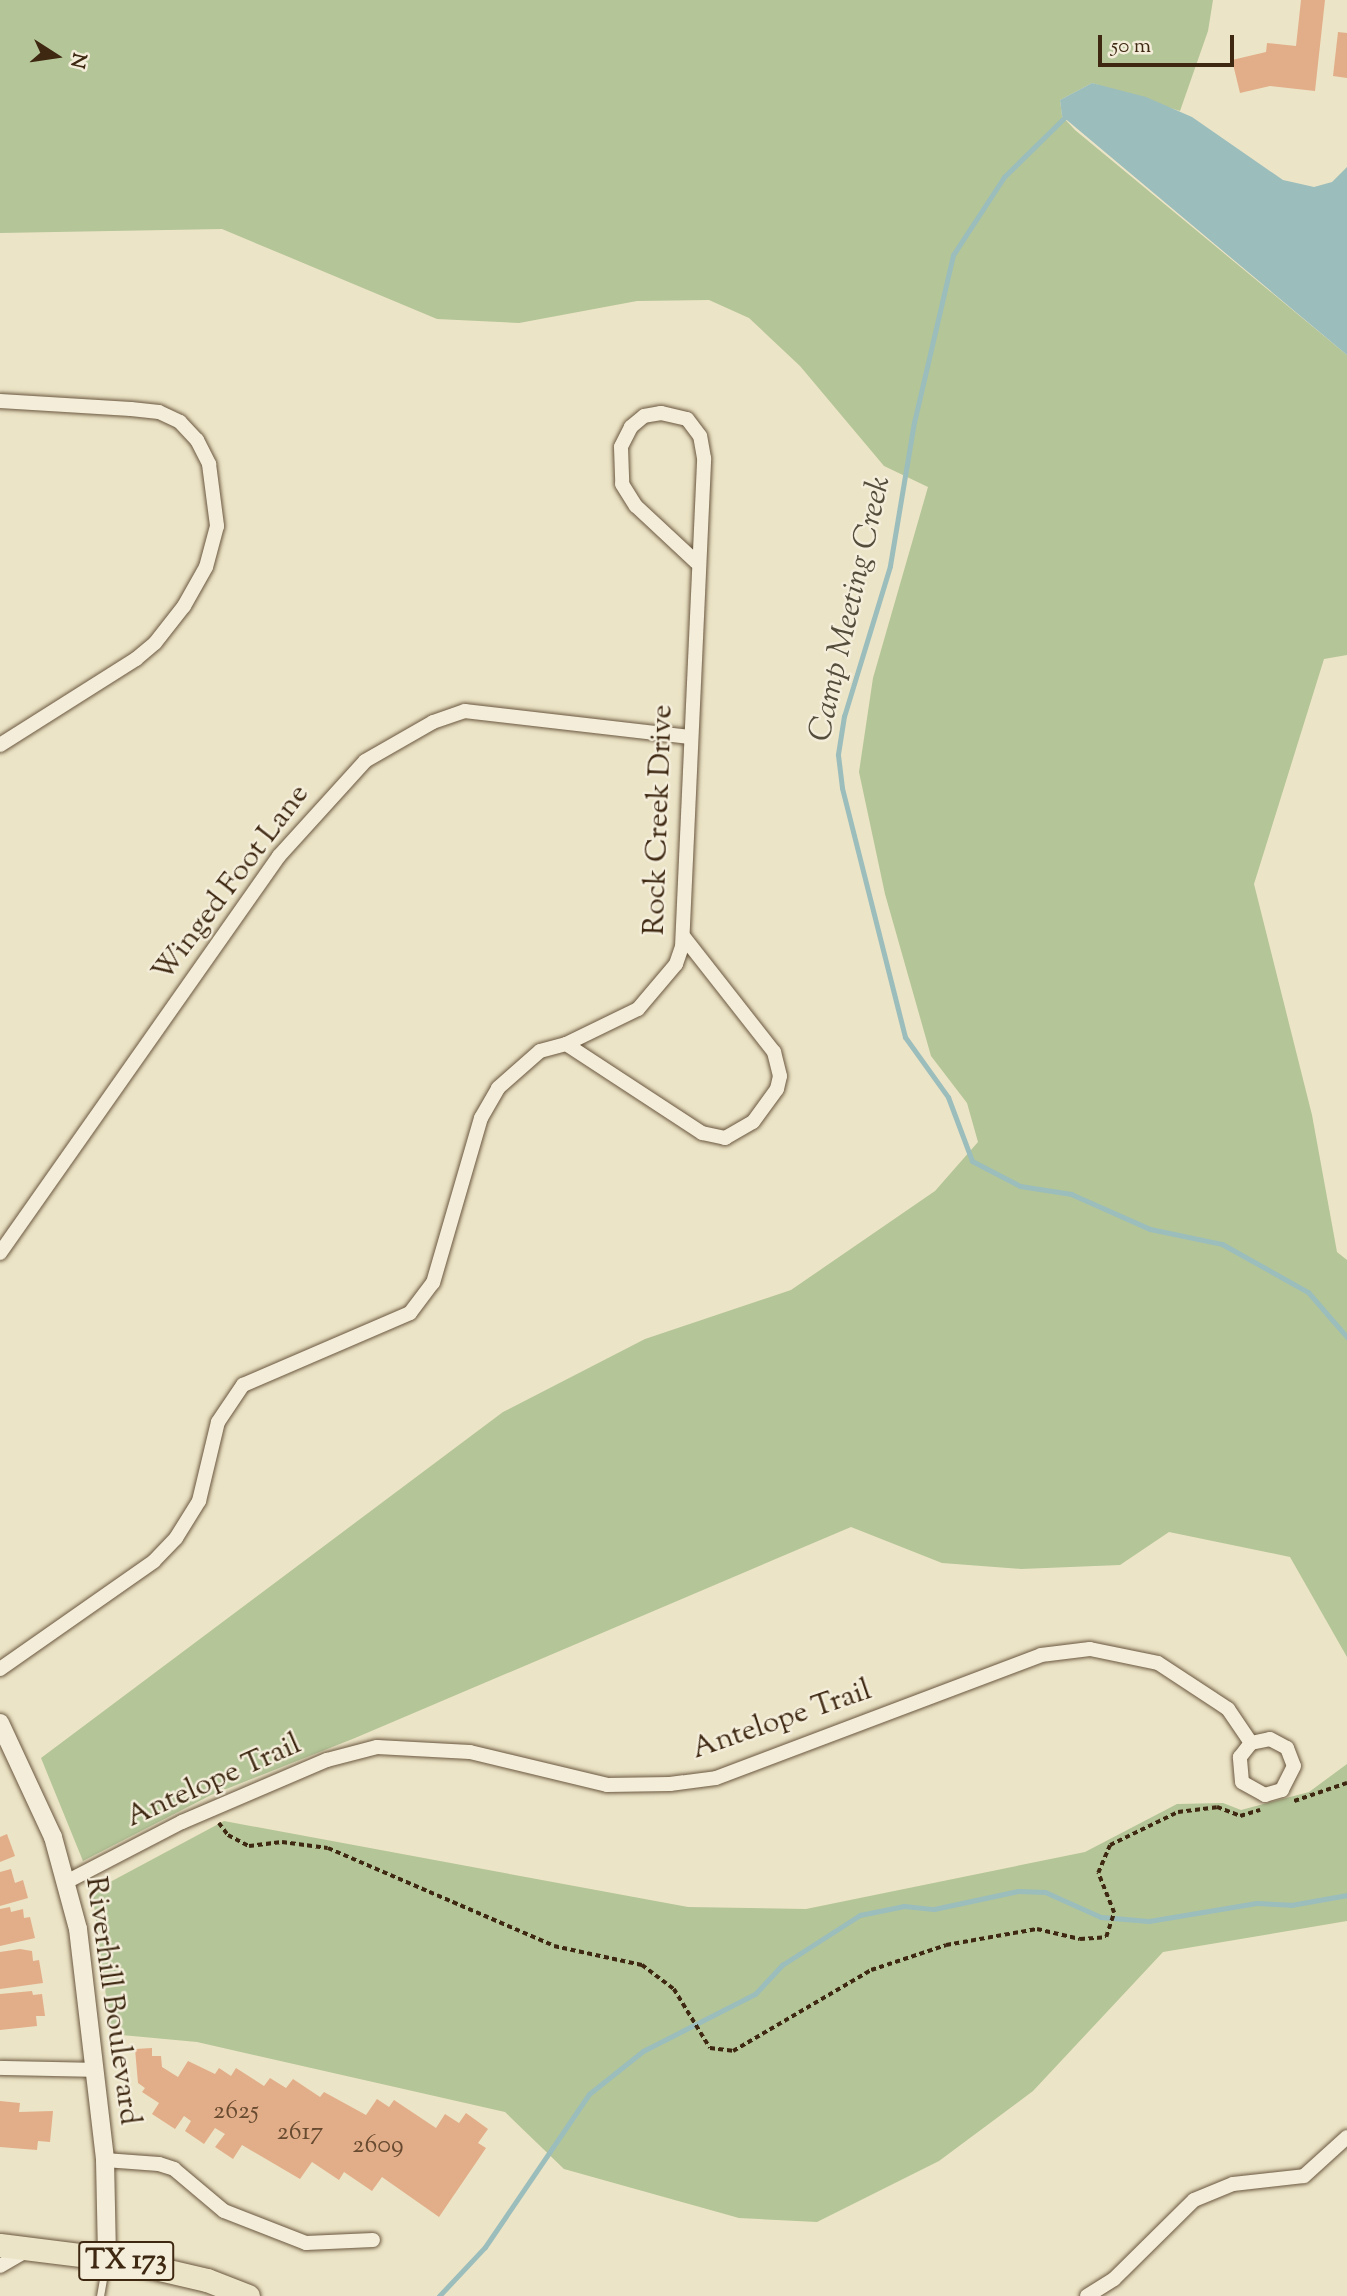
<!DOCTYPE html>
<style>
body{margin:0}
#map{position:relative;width:1347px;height:2296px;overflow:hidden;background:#ece4c6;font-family:"Sorts Mill Goudy",serif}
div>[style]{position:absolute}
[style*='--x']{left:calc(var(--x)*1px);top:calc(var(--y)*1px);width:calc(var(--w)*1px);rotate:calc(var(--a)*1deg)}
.green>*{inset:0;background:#b4c598}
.water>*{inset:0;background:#9bbdbc}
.stream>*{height:5px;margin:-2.5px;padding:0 2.5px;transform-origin:2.5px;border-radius:2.5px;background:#9bbdbc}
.building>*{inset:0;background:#e2ae89}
.path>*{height:3.5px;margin-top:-1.75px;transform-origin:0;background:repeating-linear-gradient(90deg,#3e2812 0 5px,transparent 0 8.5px)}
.roads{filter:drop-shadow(0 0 2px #6a573f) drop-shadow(0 0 2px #6a573f)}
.service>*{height:7px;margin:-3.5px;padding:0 3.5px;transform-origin:3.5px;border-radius:3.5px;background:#f3edda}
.minor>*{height:14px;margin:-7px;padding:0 7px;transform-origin:7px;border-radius:7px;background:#f3edda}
.tertiary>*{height:18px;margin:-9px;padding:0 9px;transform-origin:9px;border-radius:9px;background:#f3edda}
.primary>*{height:23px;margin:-11.5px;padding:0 11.5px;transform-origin:11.5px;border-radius:11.5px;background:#ece4c6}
span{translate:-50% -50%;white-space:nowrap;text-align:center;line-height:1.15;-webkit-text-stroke:5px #f3edda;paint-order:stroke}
.number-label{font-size:26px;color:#674a30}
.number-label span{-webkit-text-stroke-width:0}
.shield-label span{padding:2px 5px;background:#f3edda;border:2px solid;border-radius:5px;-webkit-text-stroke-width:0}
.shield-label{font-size:28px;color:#3e2812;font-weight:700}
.street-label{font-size:30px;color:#3e2812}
.water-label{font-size:32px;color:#554d3c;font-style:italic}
.north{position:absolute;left:21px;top:21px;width:70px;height:70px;-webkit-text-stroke:5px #f3edda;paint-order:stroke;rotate:102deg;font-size:19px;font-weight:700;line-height:28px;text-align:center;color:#3e2812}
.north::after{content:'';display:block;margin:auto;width:24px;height:32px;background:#3e2812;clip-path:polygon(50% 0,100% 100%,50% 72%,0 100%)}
.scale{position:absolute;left:1098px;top:35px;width:136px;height:32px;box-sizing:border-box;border:4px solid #3e2812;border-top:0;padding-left:9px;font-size:21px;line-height:24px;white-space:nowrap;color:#3e2812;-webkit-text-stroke:5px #f3edda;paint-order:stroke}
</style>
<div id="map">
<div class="green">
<i style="clip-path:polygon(0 0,1213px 0,1208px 31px,1180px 111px,1092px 83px,1060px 100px,1062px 116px,1075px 130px,1347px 355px,1347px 655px,1324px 659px,1254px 884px,1312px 1115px,1337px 1252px,1347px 1260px,1347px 1657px,1290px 1557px,1169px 1532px,1120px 1565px,1021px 1569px,942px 1563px,851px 1527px,355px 1738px,211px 1795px,83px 1861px,41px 1758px,503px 1412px,645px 1339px,791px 1290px,935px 1191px,978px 1142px,967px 1103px,931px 1056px,885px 894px,859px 772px,873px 678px,928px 487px,884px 466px,800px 366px,749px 318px,709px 300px,637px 301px,519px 323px,437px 319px,222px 229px,0 233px)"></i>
<i style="clip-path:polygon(1347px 1764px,1347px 1921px,1163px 1952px,1033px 2091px,939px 2161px,817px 2222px,739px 2218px,564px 2169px,505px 2112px,197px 2042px,111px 2034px,93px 1898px,97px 1889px,224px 1821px,688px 1907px,806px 1909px,1085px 1852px,1177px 1804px,1223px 1803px,1241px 1810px,1309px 1792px)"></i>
</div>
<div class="water">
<i style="clip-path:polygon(1092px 83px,1146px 97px,1192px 117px,1283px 180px,1314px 187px,1332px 182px,1347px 167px,1347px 355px,1062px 116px,1060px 100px)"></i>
</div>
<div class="stream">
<i style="--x:1066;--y:116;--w:87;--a:135.5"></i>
<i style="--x:1004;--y:177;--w:93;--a:123.2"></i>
<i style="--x:953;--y:255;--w:171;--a:103.1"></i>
<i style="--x:914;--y:422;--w:146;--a:99.5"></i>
<i style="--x:890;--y:566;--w:157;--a:107"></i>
<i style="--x:844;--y:716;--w:39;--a:99"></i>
<i style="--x:838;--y:755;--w:33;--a:83"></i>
<i style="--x:842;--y:788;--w:257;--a:75.8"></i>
<i style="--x:905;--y:1037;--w:74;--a:54.4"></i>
<i style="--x:948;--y:1097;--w:68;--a:69.4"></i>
<i style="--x:972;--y:1161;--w:54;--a:27.5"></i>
<i style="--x:1020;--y:1186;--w:52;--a:8.9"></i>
<i style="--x:1071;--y:1194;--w:86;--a:23.9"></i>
<i style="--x:1150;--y:1229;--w:74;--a:11.8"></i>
<i style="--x:1222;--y:1244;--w:98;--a:29.2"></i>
<i style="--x:1308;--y:1292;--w:60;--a:49.1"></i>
<i style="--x:439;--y:2296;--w:67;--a:-46.8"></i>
<i style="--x:485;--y:2247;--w:185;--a:-55.8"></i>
<i style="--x:589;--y:2094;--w:69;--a:-38.5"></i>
<i style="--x:643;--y:2051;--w:126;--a:-27"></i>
<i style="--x:755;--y:1994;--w:40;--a:-47"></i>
<i style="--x:782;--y:1965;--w:93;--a:-32.7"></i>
<i style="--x:860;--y:1915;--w:45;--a:-11.6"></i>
<i style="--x:904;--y:1906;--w:30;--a:6"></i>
<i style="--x:934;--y:1909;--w:86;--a:-12.1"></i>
<i style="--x:1018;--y:1891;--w:27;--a:2"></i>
<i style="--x:1045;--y:1892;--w:61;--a:24.1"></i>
<i style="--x:1101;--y:1917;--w:48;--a:4.8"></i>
<i style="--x:1149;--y:1921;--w:109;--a:-9.5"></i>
<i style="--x:1257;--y:1903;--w:34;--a:3"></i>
<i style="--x:1291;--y:1905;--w:57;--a:-10.1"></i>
</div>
<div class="building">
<i style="clip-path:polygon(1301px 0,1325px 0,1315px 91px,1270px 86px,1240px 93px,1232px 60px,1266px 52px,1267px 43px,1296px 46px)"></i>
<i style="clip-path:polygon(1338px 32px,1347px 33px,1347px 78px,1333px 76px)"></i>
<i style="clip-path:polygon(7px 1834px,15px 1856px,0 1862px,0 1837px)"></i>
<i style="clip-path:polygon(11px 1869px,15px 1883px,23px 1880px,28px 1898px,0 1906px,0 1872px)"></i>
<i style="clip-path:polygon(10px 1907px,11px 1912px,23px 1909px,24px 1918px,30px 1917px,35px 1938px,0 1946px,0 1909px)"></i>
<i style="clip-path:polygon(20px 1949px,32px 1951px,33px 1961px,39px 1960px,43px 1983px,0 1989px,0 1952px)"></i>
<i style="clip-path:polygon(32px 1991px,33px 1995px,42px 1994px,45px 2016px,36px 2016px,37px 2026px,0 2030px,0 1994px)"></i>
<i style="clip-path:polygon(152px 2048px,152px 2056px,161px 2056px,162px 2067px,178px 2077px,188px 2061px,215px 2074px,219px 2068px,231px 2076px,236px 2068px,264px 2086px,270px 2078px,286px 2088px,293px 2079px,320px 2097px,324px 2092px,366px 2115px,377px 2099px,389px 2107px,394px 2100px,436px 2128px,445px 2114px,459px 2123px,466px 2113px,488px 2129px,478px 2143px,486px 2148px,439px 2217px,382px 2177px,372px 2191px,344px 2172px,339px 2180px,312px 2162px,300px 2179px,242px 2145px,233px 2159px,215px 2147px,225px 2134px,215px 2128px,204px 2144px,185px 2131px,191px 2121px,184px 2116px,175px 2129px,152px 2114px,159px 2103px,142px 2092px,145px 2088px,138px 2083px,135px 2049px)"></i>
<i style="clip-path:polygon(0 2101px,20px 2103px,19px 2112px,53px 2111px,50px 2142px,38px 2141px,37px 2150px,0 2147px)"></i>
</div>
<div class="path">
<i style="--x:1294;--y:1801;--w:56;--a:-18.8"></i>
<i style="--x:219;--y:1823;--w:15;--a:53"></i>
<i style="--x:228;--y:1835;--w:24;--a:28"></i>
<i style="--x:249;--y:1846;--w:33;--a:-7"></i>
<i style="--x:282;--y:1842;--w:46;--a:7.4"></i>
<i style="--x:328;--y:1848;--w:246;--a:23.4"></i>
<i style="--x:554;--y:1946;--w:90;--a:12.2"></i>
<i style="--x:642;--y:1965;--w:40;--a:37"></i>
<i style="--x:674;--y:1989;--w:69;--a:58.6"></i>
<i style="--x:710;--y:2048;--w:23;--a:7"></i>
<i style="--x:733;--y:2051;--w:160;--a:-30.4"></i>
<i style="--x:871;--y:1970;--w:79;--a:-18.4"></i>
<i style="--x:946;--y:1945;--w:92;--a:-10"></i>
<i style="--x:1037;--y:1929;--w:44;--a:13.1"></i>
<i style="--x:1080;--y:1939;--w:26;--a:-4"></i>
<i style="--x:1106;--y:1937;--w:25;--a:-72"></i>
<i style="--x:1114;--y:1913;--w:43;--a:-111.8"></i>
<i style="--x:1098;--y:1873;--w:30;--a:-67"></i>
<i style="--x:1110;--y:1845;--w:76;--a:-25.9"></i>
<i style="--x:1178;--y:1812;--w:39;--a:-7"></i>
<i style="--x:1217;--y:1807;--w:25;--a:21"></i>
<i style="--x:1240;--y:1816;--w:21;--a:-17"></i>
</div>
<div class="roads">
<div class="service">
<i style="--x:100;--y:2296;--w:35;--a:-80"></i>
</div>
<div class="minor">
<i style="--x:0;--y:401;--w:131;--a:3.5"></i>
<i style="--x:131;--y:409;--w:28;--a:6"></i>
<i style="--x:159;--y:412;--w:23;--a:25"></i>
<i style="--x:180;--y:422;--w:25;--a:47"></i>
<i style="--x:197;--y:440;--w:27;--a:63"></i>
<i style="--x:209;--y:464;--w:63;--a:82.6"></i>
<i style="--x:217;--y:526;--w:42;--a:105"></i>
<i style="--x:206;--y:567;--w:45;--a:119.4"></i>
<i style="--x:184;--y:606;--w:47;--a:128.1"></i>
<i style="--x:155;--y:643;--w:25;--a:140"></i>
<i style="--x:136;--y:659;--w:161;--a:147.7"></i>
<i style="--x:566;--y:1044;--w:163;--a:33.2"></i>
<i style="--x:702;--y:1133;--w:24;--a:12"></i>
<i style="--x:725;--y:1138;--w:32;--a:-30"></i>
<i style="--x:753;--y:1122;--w:41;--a:-54"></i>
<i style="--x:777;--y:1089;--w:13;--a:-77"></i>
<i style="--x:780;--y:1076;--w:25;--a:-104"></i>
<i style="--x:774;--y:1052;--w:147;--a:-128.1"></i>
<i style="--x:0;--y:1253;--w:485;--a:-54.9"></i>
<i style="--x:279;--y:856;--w:128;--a:-47.8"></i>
<i style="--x:365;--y:761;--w:78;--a:-29.8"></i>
<i style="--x:433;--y:722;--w:34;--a:-19"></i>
<i style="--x:465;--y:711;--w:226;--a:6.6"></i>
<i style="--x:0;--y:1669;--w:188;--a:-35"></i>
<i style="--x:154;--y:1561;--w:32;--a:-46"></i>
<i style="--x:176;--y:1538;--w:44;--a:-58.1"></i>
<i style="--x:199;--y:1501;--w:81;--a:-76.5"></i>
<i style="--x:218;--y:1422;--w:45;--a:-56"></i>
<i style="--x:243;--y:1385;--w:182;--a:-23.3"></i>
<i style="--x:410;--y:1313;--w:38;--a:-53"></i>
<i style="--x:433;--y:1283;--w:172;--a:-73.8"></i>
<i style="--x:481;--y:1118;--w:34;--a:-60"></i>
<i style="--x:498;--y:1088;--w:56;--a:-41.4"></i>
<i style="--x:540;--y:1051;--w:27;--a:-15"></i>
<i style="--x:566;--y:1044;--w:80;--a:-25.9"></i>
<i style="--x:638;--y:1009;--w:59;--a:-49.8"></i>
<i style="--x:676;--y:964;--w:18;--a:-71"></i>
<i style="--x:682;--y:947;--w:489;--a:-87.4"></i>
<i style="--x:704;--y:458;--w:22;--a:-100"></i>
<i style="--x:700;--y:436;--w:21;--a:-127"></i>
<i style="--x:687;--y:419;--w:27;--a:-167"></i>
<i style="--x:661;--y:413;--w:17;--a:170"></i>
<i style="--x:644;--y:416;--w:17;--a:140"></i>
<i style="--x:631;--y:427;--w:22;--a:117"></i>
<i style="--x:621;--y:447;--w:37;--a:88"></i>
<i style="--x:622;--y:484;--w:26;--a:58"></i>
<i style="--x:636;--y:506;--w:82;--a:43"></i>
<i style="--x:68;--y:1881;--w:128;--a:-27.4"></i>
<i style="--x:182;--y:1822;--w:158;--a:-23.2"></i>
<i style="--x:327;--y:1760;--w:52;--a:-14.6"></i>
<i style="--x:377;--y:1747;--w:93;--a:3.1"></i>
<i style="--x:470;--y:1752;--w:141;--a:13.5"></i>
<i style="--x:607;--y:1785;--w:63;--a:-0.9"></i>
<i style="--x:670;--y:1784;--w:46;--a:-7.4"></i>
<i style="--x:716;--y:1778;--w:347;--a:-20.7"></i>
<i style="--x:1041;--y:1655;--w:49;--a:-7"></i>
<i style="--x:1090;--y:1649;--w:69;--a:11.6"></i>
<i style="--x:1158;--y:1663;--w:84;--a:33.3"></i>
<i style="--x:1228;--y:1709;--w:41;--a:55.9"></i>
<i style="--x:1251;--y:1743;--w:19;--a:-12"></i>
<i style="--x:1270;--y:1739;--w:19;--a:28"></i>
<i style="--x:1287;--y:1748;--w:19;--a:69"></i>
<i style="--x:1294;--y:1766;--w:27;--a:117"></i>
<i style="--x:1282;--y:1790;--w:18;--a:164"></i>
<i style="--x:1265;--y:1795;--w:26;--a:-151"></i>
<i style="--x:1242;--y:1782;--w:25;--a:-95"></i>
<i style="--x:1240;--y:1757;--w:18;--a:-52"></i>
<i style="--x:0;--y:2068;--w:94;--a:1.2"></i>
<i style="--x:105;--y:2160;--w:54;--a:4.2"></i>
<i style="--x:159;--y:2164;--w:16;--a:18"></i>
<i style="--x:174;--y:2169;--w:65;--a:40"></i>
<i style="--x:224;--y:2211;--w:88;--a:21.3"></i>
<i style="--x:306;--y:2243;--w:67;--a:-2.6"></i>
<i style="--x:0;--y:2266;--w:34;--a:-30"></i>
<i style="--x:1087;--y:2296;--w:32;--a:-32"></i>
<i style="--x:1114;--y:2279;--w:112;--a:-44.6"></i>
<i style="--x:1194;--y:2200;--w:42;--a:-22.3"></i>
<i style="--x:1233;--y:2184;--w:71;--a:-6.4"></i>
<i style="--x:1304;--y:2176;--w:58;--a:-42.2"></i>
</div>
<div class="tertiary">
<i style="--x:0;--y:1723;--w:126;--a:65.1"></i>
<i style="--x:53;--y:1837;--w:95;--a:74.8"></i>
<i style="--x:78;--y:1929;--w:233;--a:83.3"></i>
<i style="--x:105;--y:2160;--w:97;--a:88.8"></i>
</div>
<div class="primary">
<i style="--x:0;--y:2245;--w:122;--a:7.1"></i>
<i style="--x:121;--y:2260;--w:88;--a:13.1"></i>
<i style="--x:207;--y:2280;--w:44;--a:21.3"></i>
</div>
</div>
<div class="number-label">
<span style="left:236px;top:2112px">2625</span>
<span style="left:300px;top:2133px">2617</span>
<span style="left:378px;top:2146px">2609</span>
</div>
<div class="shield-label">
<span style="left:126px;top:2261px">TX 173</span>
</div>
<div class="street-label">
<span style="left:660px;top:820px;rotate:-88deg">Rock Creek Drive</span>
<span style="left:232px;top:884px;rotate:-53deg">Winged Foot Lane</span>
<span style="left:782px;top:1721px;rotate:-19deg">Antelope Trail</span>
<span style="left:214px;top:1782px;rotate:-24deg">Antelope Trail</span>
<span style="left:111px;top:2001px;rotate:82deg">Riverhill Boulevard</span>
</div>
<div class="water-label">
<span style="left:851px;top:609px;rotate:-77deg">Camp Meeting Creek</span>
</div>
<div class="north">N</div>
<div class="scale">50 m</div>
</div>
